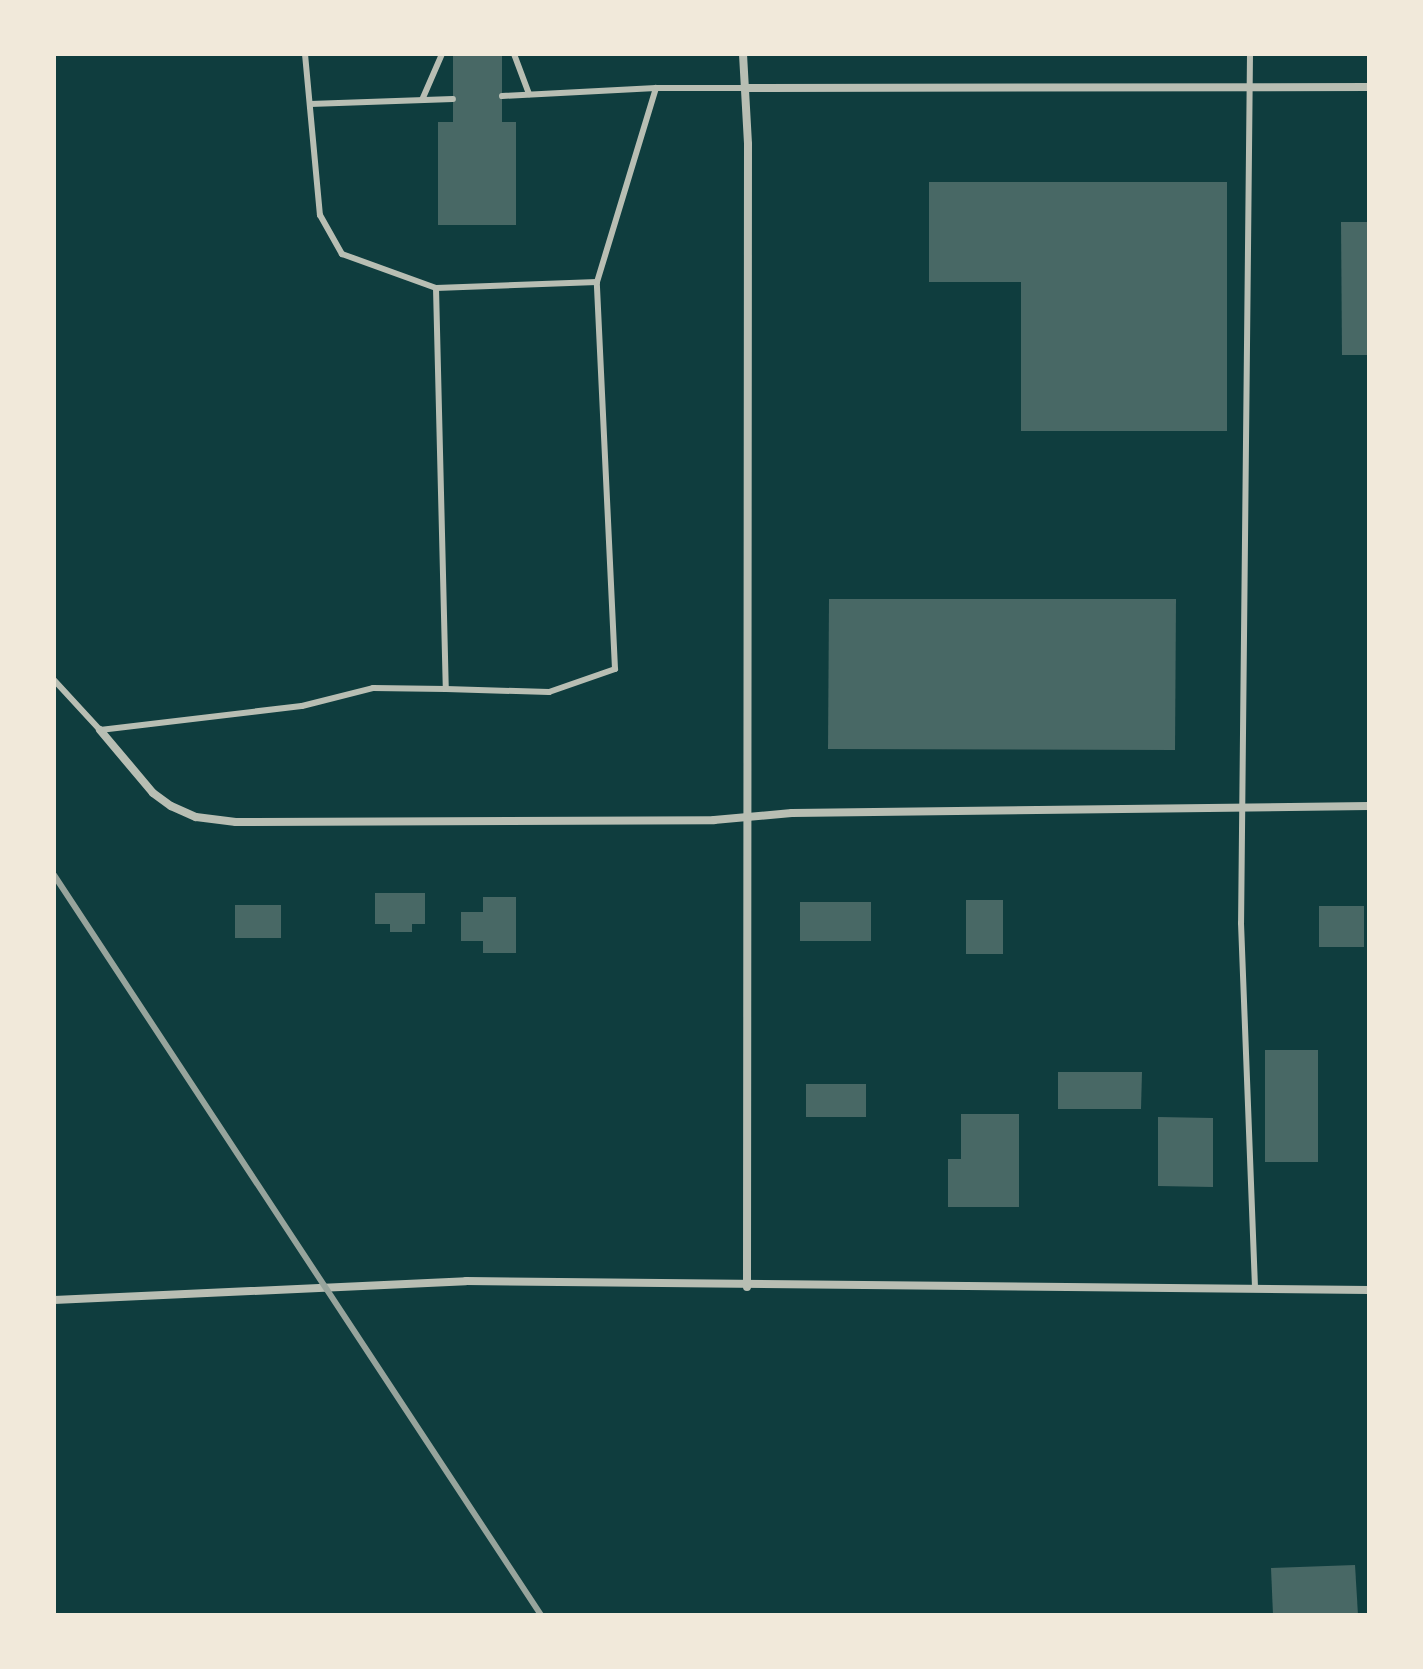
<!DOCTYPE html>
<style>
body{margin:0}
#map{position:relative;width:1423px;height:1669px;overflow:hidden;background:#0f3d3e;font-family:Quicksand,sans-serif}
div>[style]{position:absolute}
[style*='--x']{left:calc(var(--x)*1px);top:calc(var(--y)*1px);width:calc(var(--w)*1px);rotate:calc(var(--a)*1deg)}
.building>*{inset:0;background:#486865}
.service>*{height:6px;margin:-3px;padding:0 3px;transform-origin:3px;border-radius:3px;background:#b8beb3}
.minor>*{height:8px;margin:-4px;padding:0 4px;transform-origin:4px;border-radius:4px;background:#b8beb3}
.rail>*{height:6px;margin:-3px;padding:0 3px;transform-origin:3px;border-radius:3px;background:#97a49c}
span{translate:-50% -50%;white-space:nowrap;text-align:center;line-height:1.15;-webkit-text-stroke:8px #f1e9da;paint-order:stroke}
.frame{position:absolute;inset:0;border:56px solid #f1e9da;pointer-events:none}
</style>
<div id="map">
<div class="building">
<i style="clip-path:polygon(453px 54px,502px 54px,502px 122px,516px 122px,516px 225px,438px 225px,438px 122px,453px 122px)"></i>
<i style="clip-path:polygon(929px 182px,1227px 182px,1227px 431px,1021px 431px,1021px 282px,929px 282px)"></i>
<i style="clip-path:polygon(1341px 222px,1369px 222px,1369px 355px,1342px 355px)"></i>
<i style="clip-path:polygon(829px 599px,1176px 599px,1175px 750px,828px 749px)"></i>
<i style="clip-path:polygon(375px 893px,425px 893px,425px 924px,412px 924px,412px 932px,390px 932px,390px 924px,375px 924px)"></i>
<i style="clip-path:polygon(483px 897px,516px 897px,516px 953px,483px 953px,483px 941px,461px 941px,461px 912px,483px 912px)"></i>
<i style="clip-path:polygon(966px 900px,1003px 900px,1003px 954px,966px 954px)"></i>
<i style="clip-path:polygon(800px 902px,871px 902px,871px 941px,800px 941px)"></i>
<i style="clip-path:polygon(235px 905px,281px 905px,281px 938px,235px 938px)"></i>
<i style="clip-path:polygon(1319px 906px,1364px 906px,1364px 947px,1319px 947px)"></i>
<i style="clip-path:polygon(1265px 1050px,1318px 1050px,1318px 1162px,1265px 1162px)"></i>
<i style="clip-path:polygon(1058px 1072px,1142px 1072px,1141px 1109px,1058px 1109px)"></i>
<i style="clip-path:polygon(806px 1084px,866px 1084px,866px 1117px,806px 1117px)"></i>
<i style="clip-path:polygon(961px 1114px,1019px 1114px,1019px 1207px,948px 1207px,948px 1159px,961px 1159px)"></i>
<i style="clip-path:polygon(1158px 1117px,1213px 1118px,1213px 1187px,1158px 1186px)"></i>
<i style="clip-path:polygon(1355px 1565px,1358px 1615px,1273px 1615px,1271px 1568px)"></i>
</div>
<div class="service">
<i style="--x:305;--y:54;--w:162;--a:84.7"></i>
<i style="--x:320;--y:215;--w:45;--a:60.6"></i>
<i style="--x:342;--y:254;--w:100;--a:19.9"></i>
<i style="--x:514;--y:54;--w:43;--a:69.4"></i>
<i style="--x:1250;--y:54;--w:869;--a:90.59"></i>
<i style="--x:1241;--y:923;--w:366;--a:87.8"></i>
<i style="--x:502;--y:96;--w:154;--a:-3"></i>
<i style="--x:422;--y:100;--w:50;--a:-66.5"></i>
<i style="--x:310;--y:104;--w:143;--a:-2"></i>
<i style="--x:597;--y:282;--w:161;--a:177.9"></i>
<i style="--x:436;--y:288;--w:401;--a:88.6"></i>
<i style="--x:446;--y:689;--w:103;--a:1.7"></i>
<i style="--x:549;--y:692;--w:70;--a:-19.2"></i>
<i style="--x:615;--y:669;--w:387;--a:-92.7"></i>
<i style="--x:597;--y:282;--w:203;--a:-73.1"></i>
<i style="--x:656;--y:88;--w:90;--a:0"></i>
<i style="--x:54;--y:680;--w:68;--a:47.4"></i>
<i style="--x:100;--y:730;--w:203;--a:-6.8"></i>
<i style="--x:302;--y:706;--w:73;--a:-14.2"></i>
<i style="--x:373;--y:688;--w:73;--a:0.8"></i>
</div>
<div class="minor">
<i style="--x:743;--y:54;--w:90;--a:86.8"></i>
<i style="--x:748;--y:144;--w:1143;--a:90.05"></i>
<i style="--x:746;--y:88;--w:623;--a:-0.09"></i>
<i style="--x:100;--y:730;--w:82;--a:49.9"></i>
<i style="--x:153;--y:793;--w:22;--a:36"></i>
<i style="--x:171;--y:806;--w:27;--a:24"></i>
<i style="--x:196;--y:817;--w:40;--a:7.1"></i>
<i style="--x:236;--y:822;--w:478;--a:-0.2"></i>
<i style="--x:714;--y:820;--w:78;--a:-5.1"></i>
<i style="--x:792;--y:813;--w:577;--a:-0.7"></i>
<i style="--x:54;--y:1300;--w:412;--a:-2.6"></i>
<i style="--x:466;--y:1281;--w:903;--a:0.57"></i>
</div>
<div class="rail">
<i style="--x:54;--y:875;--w:886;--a:56.65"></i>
</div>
<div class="frame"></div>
</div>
